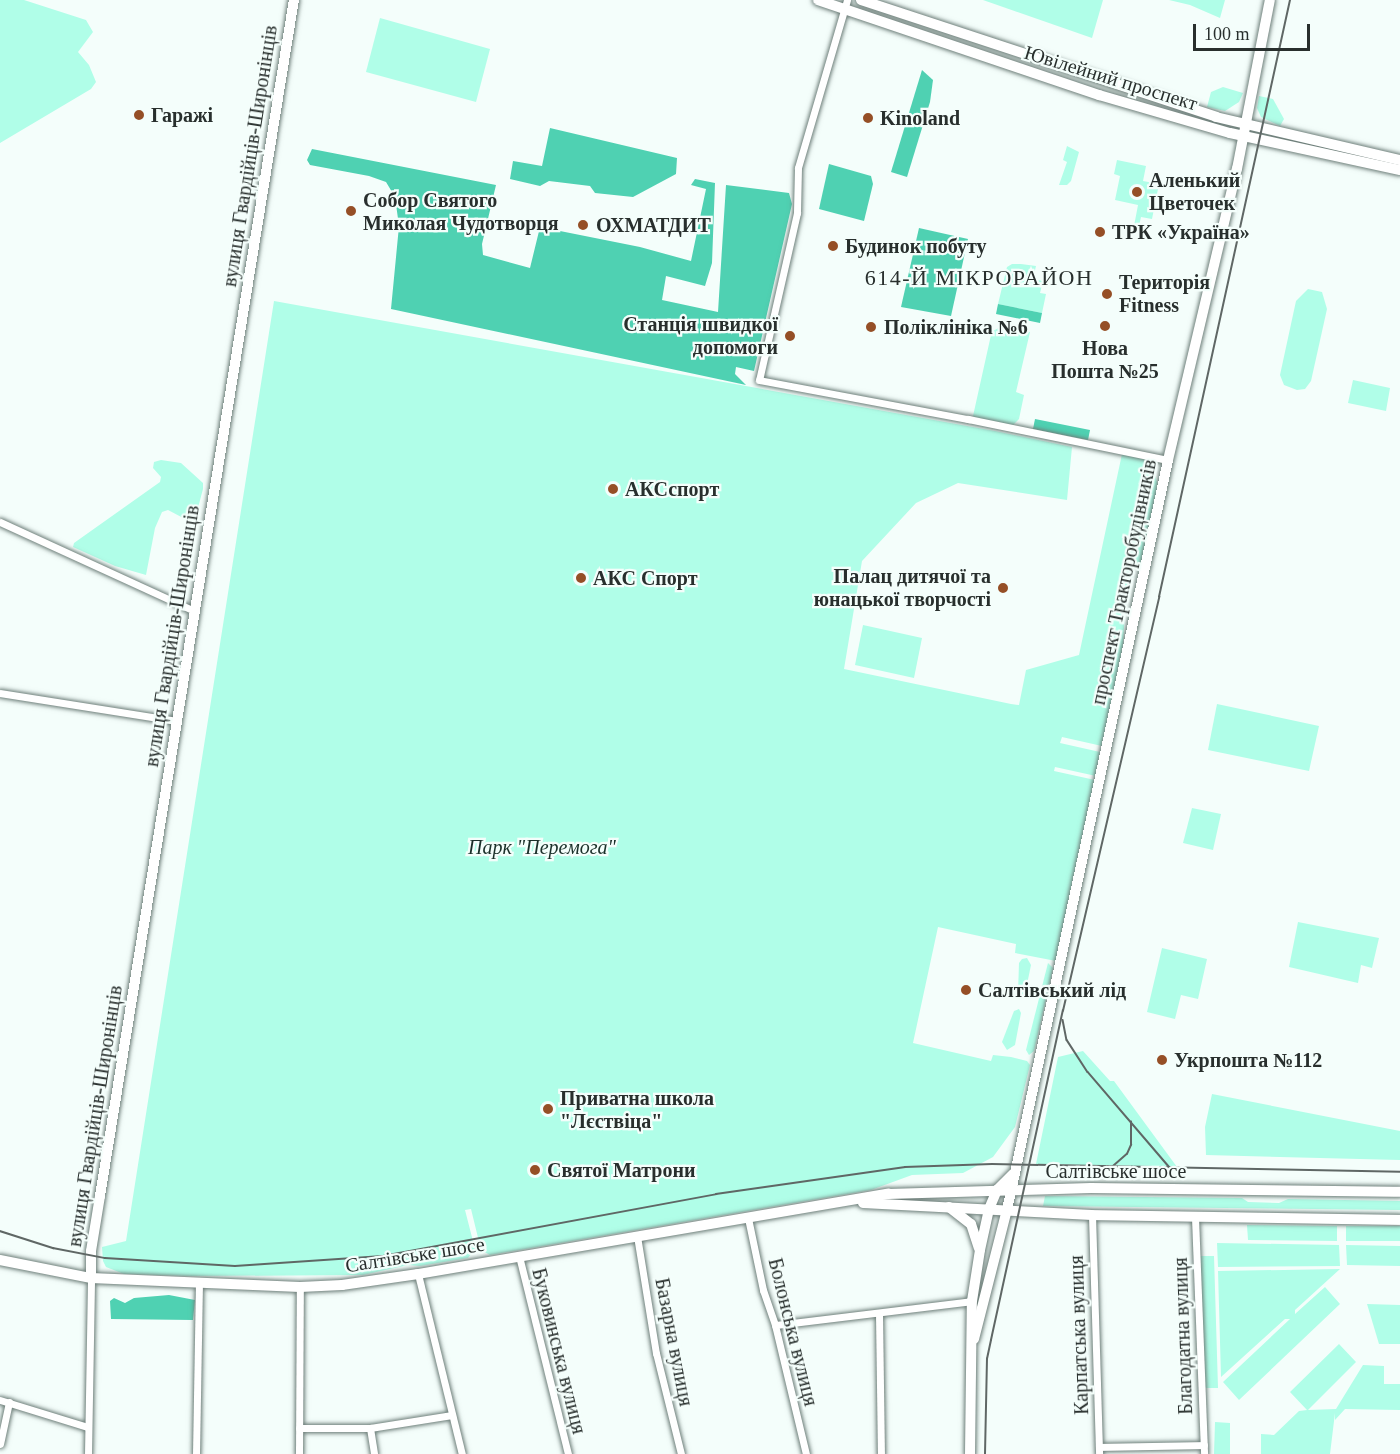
<!DOCTYPE html>
<meta charset="utf-8">
<style>
body{margin:0}
#map{position:relative;width:1400px;height:1454px;overflow:hidden;background:#f4fefb;font-family:"Times New Roman",serif}
div>[style]{position:absolute}
[style*='--x']{left:calc(var(--x)*1px);top:calc(var(--y)*1px);width:calc(var(--w)*1px);rotate:calc(var(--a)*1deg)}
.green>*{inset:0;background:#b0fee8}
.forest>*{inset:0;background:#4fd1b2}
.roads{filter:drop-shadow(0 0 2px #6e7f7a) drop-shadow(0 0 2px #6e7f7a)}
.street>*{height:7px;margin:-3.5px;padding:0 3.5px;transform-origin:3.5px;border-radius:3.5px;background:#fff}
.secondary>*{height:10px;margin:-5px;padding:0 5px;transform-origin:5px;border-radius:5px;background:#fff}
.primary>*{height:10px;margin:-5px;padding:0 5px;transform-origin:5px;border-radius:5px;background:#fff}
.tram>*{height:1.5px;margin:-0.75px;padding:0 0.75px;transform-origin:0.75px;border-radius:0.75px;background:#5f6765}
.dots>*{width:16px;height:16px;translate:-50% -50%;box-sizing:border-box;border:3px solid #f4fefb;border-radius:50%}
span{translate:-50% -50%;white-space:nowrap;text-align:center;line-height:1.15;-webkit-text-stroke:4.5px #f4fefb;paint-order:stroke}
.street-label{font-size:20px;color:#282f2d}
.poi-label{font-size:20px;color:#282f2d;font-weight:700}
.left{translate:0 -50%;text-align:left}
.right{translate:-100% -50%;text-align:right}
.park-label{font-size:20px;color:#1a302a;font-style:italic}
.quarter-label{font-size:22px;color:#282f2d;letter-spacing:1.5px}
.scale{position:absolute;left:1193px;top:24px;width:117px;height:27px;box-sizing:border-box;border:3px solid #282f2d;border-top:0;padding-left:8px;font-size:18px;line-height:21px;white-space:nowrap;color:#282f2d;-webkit-text-stroke:4px #f4fefb;paint-order:stroke}
</style>
<div id="map">
<div class="green">
<i style="clip-path:polygon(0 0,24px 0,86px 20px,93px 32px,78px 52px,89px 65px,96px 82px,91px 89px,0 143px)"></i>
<i style="clip-path:polygon(983px 0,1103px 0,1092px 38px)"></i>
<i style="clip-path:polygon(1169px 0,1225px 0,1220px 18px,1190px 5px)"></i>
<i style="clip-path:polygon(380px 18px,490px 49px,476px 102px,366px 72px)"></i>
<i style="clip-path:polygon(1223px 87px,1243px 93px,1239px 102px,1225px 111px,1207px 107px,1211px 92px)"></i>
<i style="clip-path:polygon(1259px 96px,1273px 99px,1284px 119px,1280px 126px,1261px 117px,1257px 108px)"></i>
<i style="clip-path:polygon(1067px 146px,1079px 152px,1071px 181px,1067px 185px,1059px 185px,1067px 162px,1063px 160px)"></i>
<i style="clip-path:polygon(1117px 160px,1146px 166px,1143px 181px,1159px 184px,1152px 219px,1141px 217px,1139px 226px,1134px 226px,1138px 205px,1115px 200px,1120px 176px,1114px 174px)"></i>
<i style="clip-path:polygon(1021px 264px,1036px 266px,1033px 279px,1043px 281px,1040px 293px,1046px 294px,1042px 313px,998px 304px,1007px 267px,1012px 264px)"></i>
<i style="clip-path:polygon(1308px 289px,1322px 292px,1327px 309px,1311px 381px,1305px 389px,1297px 390px,1284px 385px,1280px 375px,1296px 301px)"></i>
<i style="clip-path:polygon(274px 301px,995px 431px,1072px 447px,1067px 500px,958px 483px,916px 503px,862px 561px,844px 669px,1011px 704px,1019px 705px,1026px 670px,1079px 655px,1122px 454px,1150px 460px,1158px 485px,1141px 567px,1135px 566px,1125px 610px,1123px 646px,1102px 746px,1062px 737px,1060px 743px,1100px 752px,1096px 776px,1055px 767px,1054px 771px,1095px 780px,1056px 961px,1015px 953px,1016px 944px,938px 927px,913px 1043px,991px 1061px,993px 1055px,1011px 1057px,1027px 1061px,1030px 1065px,1015px 1127px,993px 1157px,963px 1173px,912px 1175px,871px 1190px,490px 1255px,481px 1250px,471px 1209px,465px 1210px,475px 1249px,468px 1258px,420px 1266px,408px 1265px,363px 1275px,191px 1276px,124px 1274px,106px 1267px,103px 1261px,102px 1247px,126px 1241px)"></i>
<i style="clip-path:polygon(1004px 325px,1030px 332px,1016px 392px,1024px 395px,1019px 419px,1012px 426px,976px 419px,973px 416px,991px 335px,993px 331px)"></i>
<i style="clip-path:polygon(1353px 380px,1390px 388px,1386px 411px,1348px 403px)"></i>
<i style="clip-path:polygon(161px 460px,181px 463px,203px 483px,203px 489px,195px 519px,187px 520px,168px 510px,162px 512px,155px 528px,146px 575px,115px 566px,73px 547px,74px 543px,160px 482px,161px 477px,153px 468px,154px 462px)"></i>
<i style="clip-path:polygon(863px 625px,922px 638px,914px 678px,855px 665px)"></i>
<i style="clip-path:polygon(1217px 704px,1319px 726px,1309px 771px,1208px 750px)"></i>
<i style="clip-path:polygon(1192px 808px,1221px 814px,1213px 850px,1183px 843px)"></i>
<i style="clip-path:polygon(1298px 922px,1379px 938px,1372px 968px,1361px 965px,1358px 983px,1289px 967px)"></i>
<i style="clip-path:polygon(1162px 948px,1207px 959px,1198px 999px,1181px 995px,1175px 1019px,1147px 1012px)"></i>
<i style="clip-path:polygon(1027px 958px,1031px 965px,1025px 994px,1021px 997px,1018px 993px,1019px 963px,1022px 959px)"></i>
<i style="clip-path:polygon(1048px 963px,1053px 968px,1034px 1051px,1029px 1055px,1026px 1050px)"></i>
<i style="clip-path:polygon(1019px 1009px,1021px 1013px,1015px 1045px,1007px 1050px,1002px 1042px,1014px 1011px)"></i>
<i style="clip-path:polygon(1083px 1051px,1110px 1081px,1114px 1081px,1177px 1167px,1036px 1164px,1058px 1057px)"></i>
<i style="clip-path:polygon(1212px 1094px,1400px 1131px,1400px 1160px,1206px 1155px,1205px 1127px)"></i>
<i style="clip-path:polygon(1045px 1196px,1242px 1198px,1248px 1202px,1279px 1203px,1288px 1199px,1400px 1201px,1400px 1210px,1043px 1206px)"></i>
<i style="clip-path:polygon(1247px 1225px,1337px 1226px,1337px 1241px,1248px 1240px)"></i>
<i style="clip-path:polygon(1346px 1226px,1400px 1226px,1400px 1241px,1346px 1241px)"></i>
<i style="clip-path:polygon(1217px 1243px,1339px 1245px,1340px 1266px,1218px 1267px)"></i>
<i style="clip-path:polygon(1346px 1245px,1400px 1246px,1400px 1266px,1347px 1265px)"></i>
<i style="clip-path:polygon(1199px 1256px,1214px 1256px,1218px 1388px,1204px 1388px)"></i>
<i style="clip-path:polygon(1340px 1269px,1295px 1310px,1295px 1314px,1325px 1287px,1340px 1304px,1239px 1400px,1223px 1382px,1290px 1319px,1285px 1319px,1221px 1377px,1218px 1271px)"></i>
<i style="clip-path:polygon(1367px 1304px,1400px 1305px,1400px 1344px,1379px 1344px)"></i>
<i style="clip-path:polygon(1339px 1344px,1356px 1362px,1308px 1410px,1336px 1409px,1363px 1365px,1384px 1366px,1384px 1384px,1400px 1384px,1400px 1410px,1345px 1409px,1335px 1420px,1335px 1413px,1330px 1454px,1261px 1454px,1261px 1434px,1274px 1435px,1299px 1411px,1307px 1410px,1290px 1392px)"></i>
<i style="clip-path:polygon(1215px 1422px,1230px 1423px,1230px 1454px,1214px 1454px)"></i>
</div>
<div class="forest">
<i style="clip-path:polygon(922px 70px,933px 80px,930px 102px,907px 177px,891px 172px)"></i>
<i style="clip-path:polygon(550px 128px,677px 158px,676px 174px,633px 197px,595px 193px,590px 186px,549px 181px,540px 186px,510px 179px,513px 161px,542px 166px)"></i>
<i style="clip-path:polygon(312px 149px,496px 185px,482px 244px,483px 255px,530px 268px,540px 227px,640px 247px,691px 261px,706px 189px,691px 185px,695px 179px,715px 183px,712px 263px,705px 286px,666px 276px,662px 300px,718px 312px,726px 185px,789px 193px,792px 204px,754px 371px,736px 367px,735px 374px,746px 385px,391px 309px,399px 226px,395px 197px,386px 182px,369px 176px,310px 165px,307px 160px)"></i>
<i style="clip-path:polygon(829px 164px,871px 176px,873px 184px,864px 221px,819px 209px)"></i>
<i style="clip-path:polygon(919px 228px,968px 239px,951px 316px,901px 307px)"></i>
<i style="clip-path:polygon(998px 304px,1042px 313px,1040px 323px,996px 314px)"></i>
<i style="clip-path:polygon(1035px 419px,1090px 430px,1088px 440px,1033px 429px)"></i>
<i style="clip-path:polygon(169px 1295px,195px 1300px,193px 1320px,111px 1319px,110px 1301px,114px 1298px,125px 1303px,134px 1298px)"></i>
</div>
<div class="roads">
<div class="street">
<i style="--x:847;--y:0;--w:175;--a:106.3"></i>
<i style="--x:798;--y:168;--w:45;--a:91.3"></i>
<i style="--x:797;--y:213;--w:171;--a:102.8"></i>
<i style="--x:759;--y:380;--w:213;--a:10.6"></i>
<i style="--x:968;--y:419;--w:204;--a:11.6"></i>
<i style="--x:0;--y:522;--w:213;--a:24.6"></i>
<i style="--x:0;--y:693;--w:179;--a:9"></i>
<i style="--x:1092;--y:1215;--w:239;--a:88.3"></i>
<i style="--x:1195;--y:1217;--w:237;--a:87.8"></i>
<i style="--x:748;--y:1218;--w:74;--a:78.2"></i>
<i style="--x:763;--y:1290;--w:37;--a:71"></i>
<i style="--x:775;--y:1325;--w:133;--a:76.5"></i>
<i style="--x:637;--y:1236;--w:119;--a:80.8"></i>
<i style="--x:656;--y:1353;--w:104;--a:76.1"></i>
<i style="--x:519;--y:1256;--w:204;--a:76.1"></i>
<i style="--x:418;--y:1274;--w:185;--a:76.3"></i>
<i style="--x:879;--y:1314;--w:140;--a:89.2"></i>
<i style="--x:775;--y:1325;--w:198;--a:-6.9"></i>
<i style="--x:0;--y:1400;--w:92;--a:17.1"></i>
<i style="--x:299;--y:1428;--w:71;--a:0"></i>
<i style="--x:370;--y:1428;--w:83;--a:-9"></i>
<i style="--x:370;--y:1428;--w:26;--a:81"></i>
<i style="--x:0;--y:1444;--w:43;--a:-77.9"></i>
<i style="--x:1099;--y:1447;--w:105;--a:-1.1"></i>
<i style="--x:88;--y:1454;--w:176;--a:-89"></i>
<i style="--x:196;--y:1454;--w:170;--a:-89"></i>
<i style="--x:299;--y:1454;--w:167;--a:-89.7"></i>
</div>
<div class="secondary">
<i style="--x:949;--y:1207;--w:28;--a:38"></i>
<i style="--x:971;--y:1224;--w:25;--a:72"></i>
<i style="--x:91;--y:1278;--w:27;--a:-90"></i>
<i style="--x:91;--y:1251;--w:56;--a:-80.7"></i>
<i style="--x:100;--y:1196;--w:1212;--a:-80.79"></i>
<i style="--x:974;--y:1339;--w:133;--a:-75.7"></i>
<i style="--x:1007;--y:1210;--w:767;--a:-77.88"></i>
<i style="--x:1168;--y:460;--w:299;--a:-76.7"></i>
<i style="--x:1237;--y:169;--w:172;--a:-79"></i>
<i style="--x:970;--y:1454;--w:153;--a:-89.3"></i>
<i style="--x:972;--y:1301;--w:52;--a:-81.1"></i>
<i style="--x:980;--y:1250;--w:42;--a:-77.6"></i>
<i style="--x:989;--y:1209;--w:21;--a:-67"></i>
<i style="--x:997;--y:1190;--w:23;--a:-45"></i>
</div>
<div class="primary">
<i style="--x:818;--y:0;--w:297;--a:18.7"></i>
<i style="--x:1099;--y:95;--w:136;--a:16.2"></i>
<i style="--x:1230;--y:133;--w:174;--a:12.3"></i>
<i style="--x:861;--y:0;--w:374;--a:18.2"></i>
<i style="--x:1216;--y:117;--w:189;--a:13.2"></i>
<i style="--x:863;--y:1203;--w:229;--a:3"></i>
<i style="--x:1092;--y:1215;--w:308;--a:0.9"></i>
<i style="--x:0;--y:1260;--w:93;--a:11.2"></i>
<i style="--x:91;--y:1278;--w:209;--a:2.5"></i>
<i style="--x:300;--y:1287;--w:42;--a:-2.7"></i>
<i style="--x:342;--y:1285;--w:77;--a:-8.2"></i>
<i style="--x:418;--y:1274;--w:477;--a:-9.7"></i>
<i style="--x:888;--y:1194;--w:203;--a:-1.7"></i>
<i style="--x:1091;--y:1188;--w:309;--a:0.7"></i>
</div>
</div>
<div class="tram">
<i style="--x:1063;--y:1020;--w:20;--a:79"></i>
<i style="--x:1067;--y:1040;--w:38;--a:57"></i>
<i style="--x:1088;--y:1072;--w:128;--a:49.4"></i>
<i style="--x:1113;--y:1166;--w:18;--a:-41"></i>
<i style="--x:1127;--y:1154;--w:10;--a:-66"></i>
<i style="--x:1131;--y:1145;--w:23;--a:-90"></i>
<i style="--x:0;--y:1231;--w:56;--a:17.8"></i>
<i style="--x:53;--y:1248;--w:53;--a:10.9"></i>
<i style="--x:105;--y:1258;--w:130;--a:3.5"></i>
<i style="--x:235;--y:1266;--w:148;--a:-3.9"></i>
<i style="--x:383;--y:1256;--w:339;--a:-10.5"></i>
<i style="--x:716;--y:1194;--w:191;--a:-8.1"></i>
<i style="--x:905;--y:1167;--w:87;--a:-2"></i>
<i style="--x:992;--y:1164;--w:408;--a:1.1"></i>
<i style="--x:985;--y:1454;--w:95;--a:-88.8"></i>
<i style="--x:987;--y:1359;--w:19;--a:-78"></i>
<i style="--x:991;--y:1340;--w:337;--a:-77.7"></i>
<i style="--x:1063;--y:1011;--w:425;--a:-76.9"></i>
<i style="--x:1159;--y:597;--w:611;--a:-77.62"></i>
</div>
<div class="dots">
<i style="left:139px;top:115px;background:#954f26"></i>
<i style="left:868px;top:118px;background:#954f26"></i>
<i style="left:1137px;top:192px;background:#954f26"></i>
<i style="left:351px;top:211px;background:#954f26"></i>
<i style="left:583px;top:225px;background:#954f26"></i>
<i style="left:1100px;top:232px;background:#954f26"></i>
<i style="left:833px;top:246px;background:#954f26"></i>
<i style="left:1107px;top:294px;background:#954f26"></i>
<i style="left:1105px;top:326px;background:#954f26"></i>
<i style="left:871px;top:327px;background:#954f26"></i>
<i style="left:790px;top:336px;background:#954f26"></i>
<i style="left:613px;top:489px;background:#954f26"></i>
<i style="left:581px;top:578px;background:#954f26"></i>
<i style="left:1003px;top:588px;background:#954f26"></i>
<i style="left:966px;top:990px;background:#954f26"></i>
<i style="left:1162px;top:1060px;background:#954f26"></i>
<i style="left:548px;top:1109px;background:#954f26"></i>
<i style="left:535px;top:1170px;background:#954f26"></i>
</div>
<div class="street-label">
<span style="left:1111px;top:78px;rotate:17deg">Ювілейний проспект</span>
<span style="left:250px;top:156px;rotate:-81deg">вулиця Гвардійців-Широнінців</span>
<span style="left:1124px;top:582px;rotate:-78deg">проспект Тракторобудівників</span>
<span style="left:172px;top:636px;rotate:-81deg">вулиця Гвардійців-Широнінців</span>
<span style="left:95px;top:1116px;rotate:-81deg">вулиця Гвардійців-Широнінців</span>
<span style="left:1116px;top:1171px">Салтівське шосе</span>
<span style="left:415px;top:1255px;rotate:-9deg">Салтівське шосе</span>
<span style="left:793px;top:1332px;rotate:76deg">Болонська вулиця</span>
<span style="left:1079px;top:1335px;rotate:-92deg">Карпатська вулиця</span>
<span style="left:1183px;top:1336px;rotate:-92deg">Благодатна вулиця</span>
<span style="left:674px;top:1342px;rotate:79deg">Базарна вулиця</span>
<span style="left:559px;top:1351px;rotate:76deg">Буковинська вулиця</span>
</div>
<div class="poi-label">
<span class="left" style="left:151px;top:115px">Гаражі</span>
<span class="left" style="left:880px;top:118px">Kinoland</span>
<span class="left" style="left:1149px;top:192px">Аленький<br>Цветочек</span>
<span class="left" style="left:363px;top:212px">Собор Святого<br>Миколая Чудотворця</span>
<span class="left" style="left:596px;top:225px">ОХМАТДИТ</span>
<span class="left" style="left:1112px;top:232px">ТРК «Україна»</span>
<span class="left" style="left:845px;top:246px">Будинок побуту</span>
<span class="left" style="left:1119px;top:294px">Територія<br>Fitness</span>
<span class="right" style="left:778px;top:336px">Станція швидкої<br>допомоги</span>
<span class="left" style="left:884px;top:327px">Поліклініка №6</span>
<span style="left:1105px;top:360px">Нова<br>Пошта №25</span>
<span class="left" style="left:625px;top:489px">АКСспорт</span>
<span class="right" style="left:991px;top:588px">Палац дитячої та<br>юнацької творчості</span>
<span class="left" style="left:593px;top:578px">АКС Спорт</span>
<span class="left" style="left:978px;top:990px">Салтівський лід</span>
<span class="left" style="left:1174px;top:1060px">Укрпошта №112</span>
<span class="left" style="left:560px;top:1110px">Приватна школа<br>"Лєствіца"</span>
<span class="left" style="left:547px;top:1170px">Святої Матрони</span>
</div>
<div class="park-label">
<span style="left:542px;top:847px">Парк "Перемога"</span>
</div>
<div class="quarter-label">
<span style="left:979px;top:278px">614-Й МІКРОРАЙОН</span>
</div>
<div class="scale">100 m</div>
</div>
